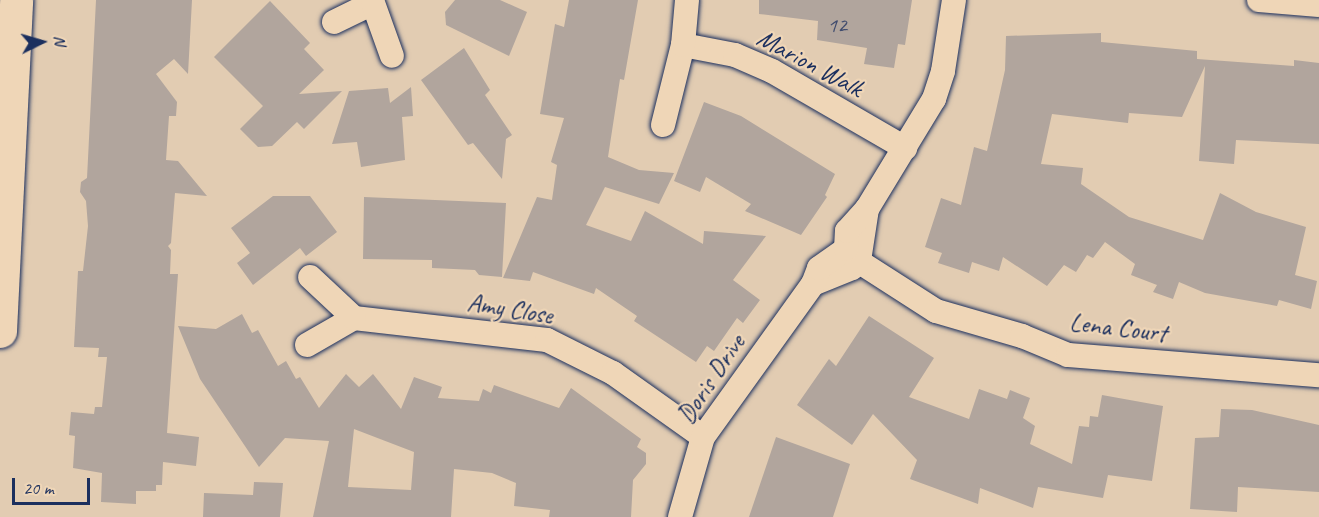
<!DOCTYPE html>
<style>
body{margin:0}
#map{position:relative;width:1319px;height:517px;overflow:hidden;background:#e2ccb2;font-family:Caveat,sans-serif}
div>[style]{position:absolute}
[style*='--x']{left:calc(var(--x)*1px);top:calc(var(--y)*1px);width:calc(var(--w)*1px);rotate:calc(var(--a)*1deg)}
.building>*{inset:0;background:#b1a59d}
.roads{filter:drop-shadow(0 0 2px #1b2f5e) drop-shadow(0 0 2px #1b2f5e)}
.street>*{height:24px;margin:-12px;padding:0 12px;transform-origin:12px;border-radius:12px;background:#efd6b7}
.primary>*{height:33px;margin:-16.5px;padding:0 16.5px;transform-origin:16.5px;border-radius:16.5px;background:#efd6b7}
span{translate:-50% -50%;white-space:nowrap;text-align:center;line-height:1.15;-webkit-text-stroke:4.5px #efd6b7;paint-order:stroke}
.number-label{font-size:22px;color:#404c6e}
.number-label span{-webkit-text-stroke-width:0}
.street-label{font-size:26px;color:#1b2f5e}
.north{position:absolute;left:12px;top:12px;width:60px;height:60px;-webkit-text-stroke:4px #efd6b7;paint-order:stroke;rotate:85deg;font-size:16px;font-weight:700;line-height:24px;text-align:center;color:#1b2f5e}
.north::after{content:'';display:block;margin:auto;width:21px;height:27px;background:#1b2f5e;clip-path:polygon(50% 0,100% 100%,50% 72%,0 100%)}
.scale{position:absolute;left:12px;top:478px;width:78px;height:27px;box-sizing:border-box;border:3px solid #1b2f5e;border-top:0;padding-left:8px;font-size:18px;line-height:21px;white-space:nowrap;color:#1b2f5e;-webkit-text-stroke:4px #efd6b7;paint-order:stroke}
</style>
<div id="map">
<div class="building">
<i style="clip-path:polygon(96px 0,192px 0,188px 74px,174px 59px,156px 74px,177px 102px,176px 116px,169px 116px,166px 160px,178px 161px,207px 196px,175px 193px,171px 243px,168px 246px,171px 250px,170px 274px,178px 274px,167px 433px,199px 437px,196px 466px,163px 462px,162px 485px,156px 485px,156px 491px,136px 491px,136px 504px,101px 502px,102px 473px,73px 468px,75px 436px,69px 435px,71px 412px,94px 414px,95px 407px,102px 407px,107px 357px,98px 357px,99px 348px,74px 347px,78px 271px,83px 271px,88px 226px,86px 201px,80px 192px,81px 182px,87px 178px)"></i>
<i style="clip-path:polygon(455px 0,500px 0,527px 12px,509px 56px,446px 25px,445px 12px)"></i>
<i style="clip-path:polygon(569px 0,638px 0,624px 80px,620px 79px,608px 157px,639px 170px,674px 173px,659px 204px,605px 187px,586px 225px,631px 241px,645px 211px,703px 244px,704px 231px,766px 236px,733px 280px,760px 300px,743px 323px,737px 318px,714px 351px,707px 346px,696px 362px,634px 321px,637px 316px,596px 288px,594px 294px,533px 272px,530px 281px,503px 278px,537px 197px,552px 200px,557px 165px,551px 162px,564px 118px,540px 114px,555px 24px,564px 27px)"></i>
<i style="clip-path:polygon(759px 0,912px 0,905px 45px,898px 44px,894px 68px,864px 64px,867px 48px,817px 40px,818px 21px,759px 14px)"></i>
<i style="clip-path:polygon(270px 1px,310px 43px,304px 49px,324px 70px,299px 94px,342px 91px,304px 129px,297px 122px,272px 146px,258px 147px,240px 129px,263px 106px,214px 57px)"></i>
<i style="clip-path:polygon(1101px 33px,1101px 42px,1197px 51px,1197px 59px,1294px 66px,1294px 60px,1319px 63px,1319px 144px,1236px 140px,1234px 164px,1199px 161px,1205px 66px,1182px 117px,1129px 113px,1128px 123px,1052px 114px,1041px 164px,1083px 168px,1081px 184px,1129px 217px,1203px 240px,1220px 193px,1256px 212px,1306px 227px,1295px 275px,1317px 281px,1311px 309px,1279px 300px,1277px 306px,1205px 293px,1179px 282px,1173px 299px,1153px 292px,1157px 285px,1131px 275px,1135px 264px,1105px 242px,1093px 258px,1087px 255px,1076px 272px,1064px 265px,1047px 286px,1003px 257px,999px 271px,972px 262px,969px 273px,938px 263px,942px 253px,925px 247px,941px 198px,961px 205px,974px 147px,987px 151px,1005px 70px,1006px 36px)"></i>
<i style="clip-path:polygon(464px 48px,490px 90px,485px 95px,512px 135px,506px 139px,502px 179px,473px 143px,468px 145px,421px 80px)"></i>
<i style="clip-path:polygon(411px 87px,413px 116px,402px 117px,405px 160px,361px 167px,357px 142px,332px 144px,349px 91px,388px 88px,390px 103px)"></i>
<i style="clip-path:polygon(704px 102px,741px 116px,835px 174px,825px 195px,827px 197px,801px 235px,745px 211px,751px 204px,706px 177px,700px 192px,674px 181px)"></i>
<i style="clip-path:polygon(273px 196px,310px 196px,337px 232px,306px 256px,300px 248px,253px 285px,237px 263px,250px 253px,231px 228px)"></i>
<i style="clip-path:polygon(364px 197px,506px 203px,502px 277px,479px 275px,475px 270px,432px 268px,432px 260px,363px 259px)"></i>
<i style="clip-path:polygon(evenodd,242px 314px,252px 333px,258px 330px,278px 366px,286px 361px,296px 379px,300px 377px,319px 408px,346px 374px,359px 387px,373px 374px,401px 409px,414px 377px,442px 387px,438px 398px,479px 401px,483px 389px,491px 393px,494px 385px,559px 408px,571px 388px,641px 439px,637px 447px,646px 453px,646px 464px,633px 480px,631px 517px,549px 517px,550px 510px,514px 506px,516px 483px,492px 473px,454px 469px,451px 517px,313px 517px,329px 441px,285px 438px,259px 467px,200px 379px,178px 326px,216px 329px,242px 314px,354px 429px,414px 452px,411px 490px,348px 487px,354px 429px)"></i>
<i style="clip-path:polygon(869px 316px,934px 358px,909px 397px,969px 419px,979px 389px,1007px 399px,1010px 390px,1030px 398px,1023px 418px,1035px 426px,1030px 444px,1072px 464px,1079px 426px,1089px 427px,1090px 416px,1098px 417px,1102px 395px,1163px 406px,1152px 481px,1108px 475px,1103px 498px,1038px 487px,1033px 508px,980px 488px,978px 504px,910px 479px,917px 460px,873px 414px,852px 445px,797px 405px,829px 359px,836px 366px)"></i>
<i style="clip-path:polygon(1221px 409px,1252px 410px,1319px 425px,1319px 492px,1238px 487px,1237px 512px,1190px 509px,1195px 438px,1219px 437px)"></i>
<i style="clip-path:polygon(776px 437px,850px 464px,833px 517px,749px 517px)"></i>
<i style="clip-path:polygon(254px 482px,283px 483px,280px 517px,203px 517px,204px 493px,253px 495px)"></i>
</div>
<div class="roads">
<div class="street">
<i style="--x:1259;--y:0;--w:60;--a:4.8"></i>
<i style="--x:334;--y:22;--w:43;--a:-26"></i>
<i style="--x:373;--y:3;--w:56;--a:70.3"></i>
<i style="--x:683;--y:45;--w:53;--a:10.9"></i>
<i style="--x:735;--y:55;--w:40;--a:23.4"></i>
<i style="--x:772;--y:71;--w:154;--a:30.1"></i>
<i style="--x:663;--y:125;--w:82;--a:-76"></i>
<i style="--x:683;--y:45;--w:45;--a:-84.9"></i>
<i style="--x:844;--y:252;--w:109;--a:32.7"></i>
<i style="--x:936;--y:311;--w:90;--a:16.2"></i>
<i style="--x:1022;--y:336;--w:50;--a:22.4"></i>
<i style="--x:1068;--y:355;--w:252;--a:4.6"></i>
<i style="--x:813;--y:284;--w:42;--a:-22.3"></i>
<i style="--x:852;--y:268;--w:10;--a:-45"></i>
<i style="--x:859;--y:261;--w:53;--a:-81.3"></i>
<i style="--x:867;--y:209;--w:129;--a:-58.7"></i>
<i style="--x:934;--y:99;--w:29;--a:-72"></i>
<i style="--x:943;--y:71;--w:72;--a:-81.2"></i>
<i style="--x:354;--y:318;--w:194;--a:6.5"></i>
<i style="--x:547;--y:340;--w:74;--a:26.6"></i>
<i style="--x:613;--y:373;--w:110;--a:35.4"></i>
<i style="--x:307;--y:345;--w:54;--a:-29.9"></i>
<i style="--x:354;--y:318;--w:60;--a:-137"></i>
<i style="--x:680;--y:517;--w:83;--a:-74"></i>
<i style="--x:703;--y:437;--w:188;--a:-54.3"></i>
<i style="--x:813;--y:284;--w:17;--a:-69"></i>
<i style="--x:819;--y:268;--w:33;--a:-35"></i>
<i style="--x:846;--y:249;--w:18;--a:-87"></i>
<i style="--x:847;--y:231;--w:30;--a:-48"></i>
</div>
<div class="primary">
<i style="--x:0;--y:331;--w:331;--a:-87.2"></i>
</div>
</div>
<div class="number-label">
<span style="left:837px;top:26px">12</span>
</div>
<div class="street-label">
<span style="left:810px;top:63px;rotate:28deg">Marion Walk</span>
<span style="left:510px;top:309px;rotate:9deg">Amy Close</span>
<span style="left:1118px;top:328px;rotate:7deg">Lena Court</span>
<span style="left:711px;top:379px;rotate:-56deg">Doris Drive</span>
</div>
<div class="north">N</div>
<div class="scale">20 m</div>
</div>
